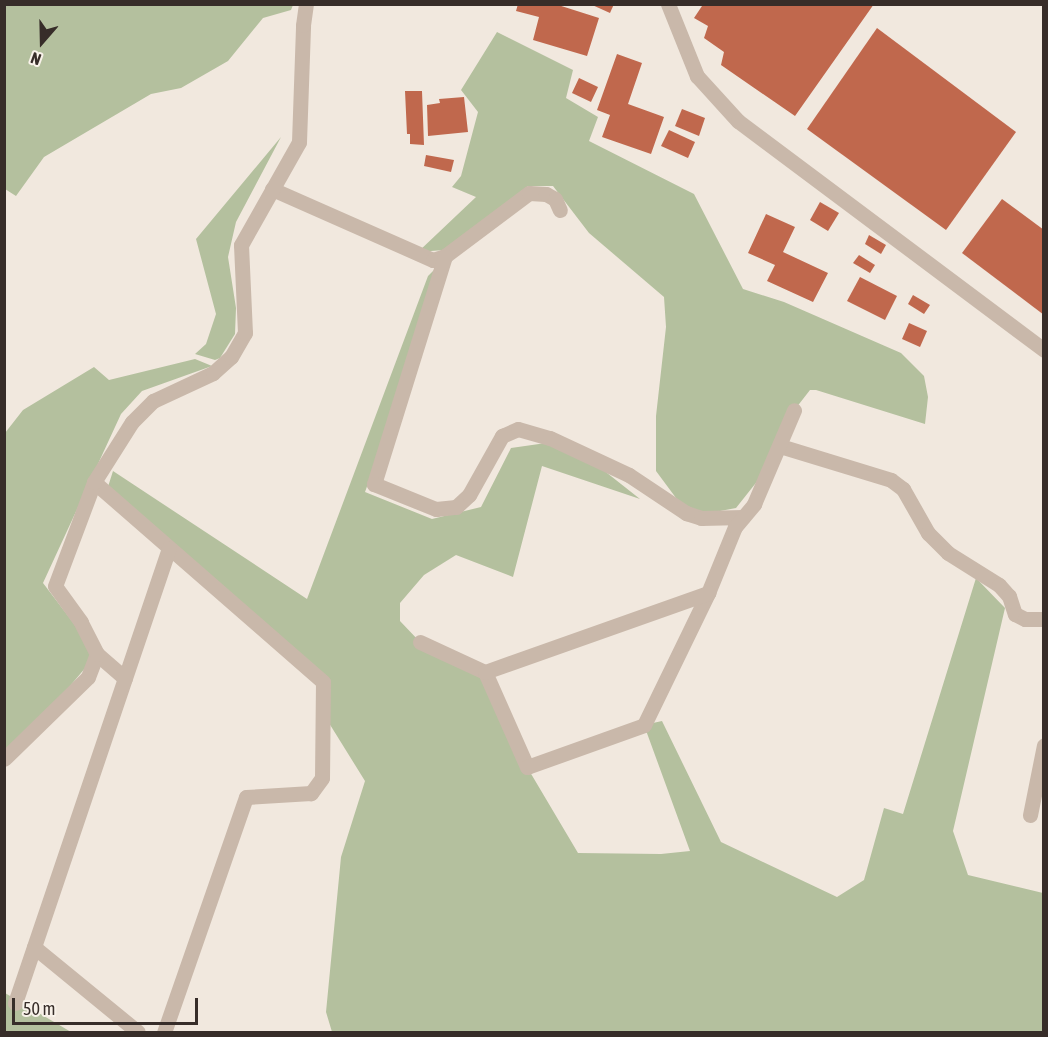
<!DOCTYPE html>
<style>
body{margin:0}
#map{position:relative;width:1048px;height:1037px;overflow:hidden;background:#f1e8de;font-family:"Asap Condensed",sans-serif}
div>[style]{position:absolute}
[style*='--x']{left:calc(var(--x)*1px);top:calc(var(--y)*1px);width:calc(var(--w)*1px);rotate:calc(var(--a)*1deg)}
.green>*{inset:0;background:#b4c09e}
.building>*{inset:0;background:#c0684d}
.minor>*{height:15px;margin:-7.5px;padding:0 7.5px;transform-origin:7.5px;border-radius:7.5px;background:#c9b8aa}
span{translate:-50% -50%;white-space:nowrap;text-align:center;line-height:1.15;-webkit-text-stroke:5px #f9f2ea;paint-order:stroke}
.frame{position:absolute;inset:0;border:6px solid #372d29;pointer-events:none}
.north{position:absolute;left:12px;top:12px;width:60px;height:60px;-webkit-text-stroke:4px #f9f2ea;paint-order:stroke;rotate:200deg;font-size:16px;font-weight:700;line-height:24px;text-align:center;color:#372d29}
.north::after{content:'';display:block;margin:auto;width:21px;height:27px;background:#372d29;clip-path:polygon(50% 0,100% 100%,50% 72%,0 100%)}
.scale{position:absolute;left:12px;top:998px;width:186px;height:27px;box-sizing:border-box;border:3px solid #372d29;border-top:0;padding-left:8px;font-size:18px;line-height:21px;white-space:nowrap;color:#372d29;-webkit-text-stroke:4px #f9f2ea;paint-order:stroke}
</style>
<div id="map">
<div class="green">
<i style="clip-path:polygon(5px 4px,293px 4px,293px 5px,291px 10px,263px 18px,228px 61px,181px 88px,151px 94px,44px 157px,16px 196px,5px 189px)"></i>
<i style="clip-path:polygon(497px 32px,573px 70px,566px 98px,598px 117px,589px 141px,694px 194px,743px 289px,784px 302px,901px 353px,924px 376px,928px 397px,925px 424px,816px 390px,810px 390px,796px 408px,759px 479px,736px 508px,704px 514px,679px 502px,656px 471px,656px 416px,666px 327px,664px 297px,589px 233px,553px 186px,528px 186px,444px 250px,418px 252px,476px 197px,452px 187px,461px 176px,478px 112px,461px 90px)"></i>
<i style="clip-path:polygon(281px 137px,236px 222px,228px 257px,236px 308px,235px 334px,220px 358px,215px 360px,195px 354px,206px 344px,216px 314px,196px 239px)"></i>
<i style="clip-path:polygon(443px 261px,409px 370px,365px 492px,432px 519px,481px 507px,511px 448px,546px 443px,602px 469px,640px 499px,542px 466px,513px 577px,456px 555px,424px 575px,400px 603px,400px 621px,420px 642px,483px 671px,527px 767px,578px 853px,661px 854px,690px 851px,644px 725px,662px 721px,721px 842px,837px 897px,864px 880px,884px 808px,903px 814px,976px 578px,1005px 608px,953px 831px,968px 875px,1043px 893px,1043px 1032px,332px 1032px,326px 1012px,341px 857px,365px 781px,324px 715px,323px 682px,106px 493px,113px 471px,307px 599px,428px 276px)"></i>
<i style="clip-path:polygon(195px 359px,212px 366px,142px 391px,121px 414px,43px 583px,97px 654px,5px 763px,5px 433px,23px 410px,94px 367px,109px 380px)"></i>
<i style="clip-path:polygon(5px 993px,71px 1032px,5px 1032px)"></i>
</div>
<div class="building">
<i style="clip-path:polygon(518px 4px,555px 4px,599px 18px,587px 56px,533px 40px,539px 17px,516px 11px)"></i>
<i style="clip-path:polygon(590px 4px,614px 4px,610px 13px)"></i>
<i style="clip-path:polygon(700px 4px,874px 4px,795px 116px,721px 65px,724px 52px,704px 38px,708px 26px,694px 18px,702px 6px)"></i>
<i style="clip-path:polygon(877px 28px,1016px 132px,946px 230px,807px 129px)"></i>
<i style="clip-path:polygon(617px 54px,642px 63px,628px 104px,664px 117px,651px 154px,602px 137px,610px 115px,597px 110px)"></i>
<i style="clip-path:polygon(579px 78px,598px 87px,591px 102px,572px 93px)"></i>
<i style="clip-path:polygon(405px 91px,422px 91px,424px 145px,410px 144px,410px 134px,407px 134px)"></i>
<i style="clip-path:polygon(464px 97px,468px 132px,428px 136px,427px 105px,440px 103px,439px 99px)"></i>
<i style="clip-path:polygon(682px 109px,705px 118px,699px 136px,675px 126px)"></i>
<i style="clip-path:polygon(669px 130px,695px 142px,688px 158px,661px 146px)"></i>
<i style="clip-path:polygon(426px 155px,454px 160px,451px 172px,424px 166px)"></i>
<i style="clip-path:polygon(1002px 199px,1044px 230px,1044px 315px,962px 253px)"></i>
<i style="clip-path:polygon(820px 202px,839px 213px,828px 231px,810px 220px)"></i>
<i style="clip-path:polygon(766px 214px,795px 227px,783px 252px,828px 273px,813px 302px,767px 281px,775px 265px,748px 253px)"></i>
<i style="clip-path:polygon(869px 235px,886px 245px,881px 254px,865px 244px)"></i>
<i style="clip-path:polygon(859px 255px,875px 265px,870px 273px,853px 263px)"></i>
<i style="clip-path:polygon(860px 277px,897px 296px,885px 320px,847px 301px)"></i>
<i style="clip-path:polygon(913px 295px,930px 305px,924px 314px,908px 304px)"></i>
<i style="clip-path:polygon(909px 323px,927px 331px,920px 347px,902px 339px)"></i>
</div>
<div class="minor">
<i style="--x:668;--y:4;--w:78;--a:68.1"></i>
<i style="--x:697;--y:76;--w:61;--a:47.7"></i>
<i style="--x:738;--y:121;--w:382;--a:36.8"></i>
<i style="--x:272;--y:189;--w:176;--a:23.8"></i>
<i style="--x:433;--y:260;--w:13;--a:-18"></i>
<i style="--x:445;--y:256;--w:105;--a:-36.9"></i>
<i style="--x:529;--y:193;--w:17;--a:3"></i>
<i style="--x:546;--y:194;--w:10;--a:29"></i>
<i style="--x:555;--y:199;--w:12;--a:66"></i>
<i style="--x:445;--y:256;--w:239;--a:107.3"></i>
<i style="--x:374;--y:484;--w:67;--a:22"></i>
<i style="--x:436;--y:509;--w:20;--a:-6"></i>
<i style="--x:456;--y:507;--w:18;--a:-43"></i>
<i style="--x:469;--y:495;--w:68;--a:-60.8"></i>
<i style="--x:502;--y:436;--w:17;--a:-24"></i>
<i style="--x:518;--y:429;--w:33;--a:16"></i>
<i style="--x:550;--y:438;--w:87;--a:25.1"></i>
<i style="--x:629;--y:475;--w:69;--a:33.7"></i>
<i style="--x:686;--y:513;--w:16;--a:18"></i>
<i style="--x:701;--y:518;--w:42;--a:-1.4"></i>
<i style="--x:780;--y:446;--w:116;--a:17"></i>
<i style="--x:891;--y:480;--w:15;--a:37"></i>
<i style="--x:903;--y:489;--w:51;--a:60.4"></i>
<i style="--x:928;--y:533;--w:28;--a:45"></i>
<i style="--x:948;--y:553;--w:60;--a:32.1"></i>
<i style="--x:999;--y:585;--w:15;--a:48"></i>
<i style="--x:1009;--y:596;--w:19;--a:72"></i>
<i style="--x:1015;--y:614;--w:11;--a:27"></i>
<i style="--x:1025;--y:619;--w:19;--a:0"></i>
<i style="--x:94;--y:482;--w:304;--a:41.1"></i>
<i style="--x:323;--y:682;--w:96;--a:90.6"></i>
<i style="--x:322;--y:778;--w:19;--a:126"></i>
<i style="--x:311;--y:793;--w:65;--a:176.5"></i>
<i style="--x:246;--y:797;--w:249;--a:109.2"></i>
<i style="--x:420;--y:642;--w:72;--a:24.8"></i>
<i style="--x:485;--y:672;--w:104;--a:66.1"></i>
<i style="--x:527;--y:767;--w:124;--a:-19.7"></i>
<i style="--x:644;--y:725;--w:147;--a:-64.1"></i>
<i style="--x:708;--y:593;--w:71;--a:-67.8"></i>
<i style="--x:735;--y:527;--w:30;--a:-50"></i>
<i style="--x:754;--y:504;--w:102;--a:-66.9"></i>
<i style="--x:97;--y:654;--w:37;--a:41"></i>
<i style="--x:485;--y:672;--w:237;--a:-19.5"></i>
<i style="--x:4;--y:759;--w:117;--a:-44.3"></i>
<i style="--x:88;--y:677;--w:25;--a:-69"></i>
<i style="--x:97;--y:654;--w:36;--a:-117"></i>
<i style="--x:81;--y:622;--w:44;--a:-125.8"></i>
<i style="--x:55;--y:586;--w:111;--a:-69.4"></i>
<i style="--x:94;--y:482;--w:71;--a:-57.7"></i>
<i style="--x:132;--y:422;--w:30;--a:-45"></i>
<i style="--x:153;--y:401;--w:66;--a:-25"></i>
<i style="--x:213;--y:373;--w:24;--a:-42"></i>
<i style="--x:231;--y:357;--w:28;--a:-60"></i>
<i style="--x:245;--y:333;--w:88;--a:-92.6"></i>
<i style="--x:241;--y:245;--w:118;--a:-60.6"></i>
<i style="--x:299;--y:142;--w:117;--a:-88"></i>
<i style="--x:303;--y:25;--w:21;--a:-82"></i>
<i style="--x:1030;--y:815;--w:71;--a:-78.7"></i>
<i style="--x:34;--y:947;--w:134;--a:39.3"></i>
<i style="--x:15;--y:1003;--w:480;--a:-71.3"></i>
</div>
<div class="frame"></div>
<div class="north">N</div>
<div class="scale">50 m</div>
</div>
